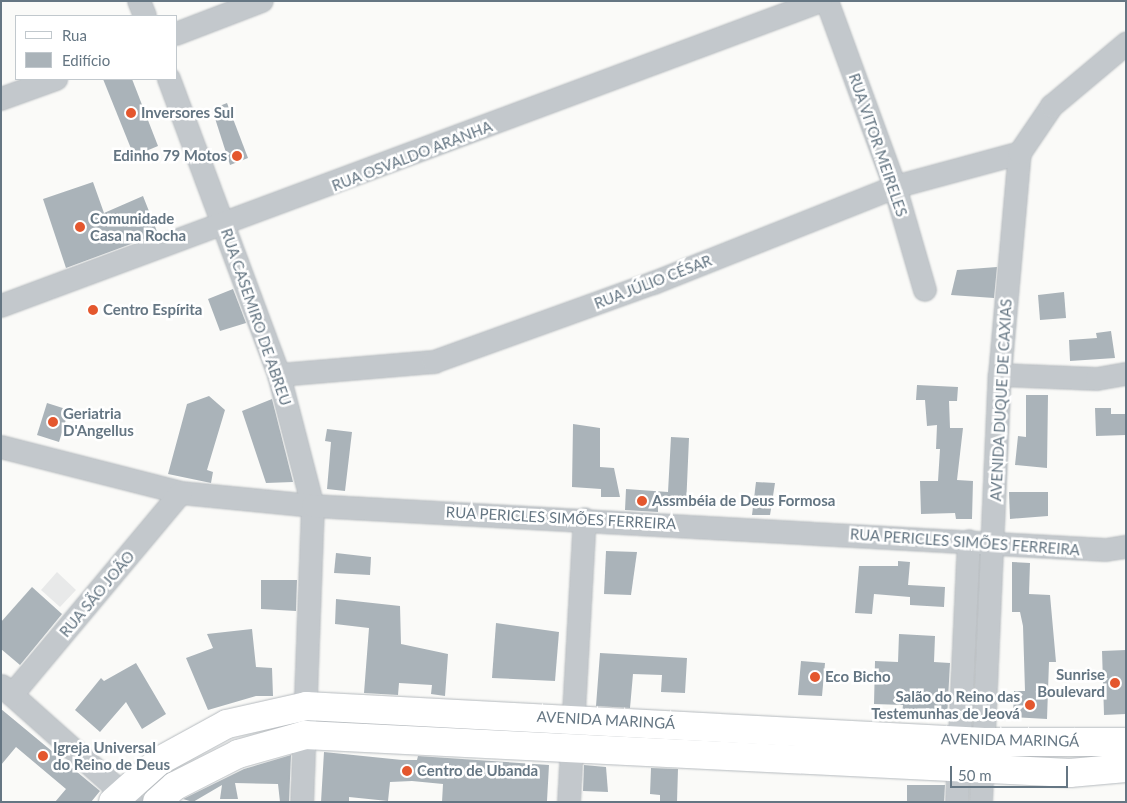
<!DOCTYPE html>
<meta charset="utf-8">
<style>
body{margin:0}
#map{position:relative;width:1127px;height:803px;overflow:hidden;background:#fafaf8;font-family:Lato,sans-serif}
div>[style]{position:absolute}
[style*='--x']{left:calc(var(--x)*1px);top:calc(var(--y)*1px);width:calc(var(--w)*1px);rotate:calc(var(--a)*1deg)}
.built>*{inset:0;background:#e8e9e9}
.building>*{inset:0;background:#aab3b9}
.roads{filter:drop-shadow(0 0 1px #b5babe) drop-shadow(0 0 1px #b5babe)}
.minor>*{height:22px;margin:-11px;padding:0 11px;transform-origin:11px;border-radius:11px;background:#c3c8cc}
.major>*{height:28px;margin:-14px;padding:0 14px;transform-origin:14px;border-radius:14px;background:#fff}
.dots>*{width:14px;height:14px;translate:-50% -50%;box-sizing:border-box;border:2px solid #fff;border-radius:50%}
span{translate:-50% -50%;white-space:nowrap;text-align:center;line-height:1.15;-webkit-text-stroke:5px #fff;paint-order:stroke}
.poi-label{font-size:15px;color:#657683;font-weight:700}
.left{translate:0 -50%;text-align:left}
.right{translate:-100% -50%;text-align:right}
.street-label{font-size:15px;color:#657683}
.frame{position:absolute;inset:0;border:2px solid #657683;pointer-events:none}
.legend{position:absolute;left:15px;top:15px;width:162px;height:65px;box-sizing:border-box;background:#fff;border:1px solid #c1c8cd;margin:0;padding:6px 9px;list-style:none;font-size:15px;color:#657683}
.legend li{display:flex;align-items:center;gap:10px;height:25px}
.legend b{width:25px;border:1px solid #c1c8cd}
.scale{position:absolute;left:950px;top:766px;width:118px;height:22px;box-sizing:border-box;border:2px solid #657683;border-top:0;padding-left:6px;font-size:15px;line-height:18px;white-space:nowrap;color:#657683;-webkit-text-stroke:4px #fff;paint-order:stroke}
</style>
<div id="map">
<div class="built">
<i style="clip-path:polygon(57px 572px,76px 590px,60px 607px,41px 590px)"></i>
</div>
<div class="building">
<i style="clip-path:polygon(103px 79px,132px 79px,158px 146px,134px 156px)"></i>
<i style="clip-path:polygon(227px 103px,248px 158px,230px 165px,212px 109px)"></i>
<i style="clip-path:polygon(93px 182px,104px 213px,143px 196px,158px 234px,66px 268px,43px 199px)"></i>
<i style="clip-path:polygon(997px 267px,994px 298px,951px 295px,957px 270px)"></i>
<i style="clip-path:polygon(233px 289px,246px 323px,220px 331px,208px 299px)"></i>
<i style="clip-path:polygon(1064px 292px,1066px 318px,1040px 320px,1038px 295px)"></i>
<i style="clip-path:polygon(1111px 331px,1115px 358px,1070px 361px,1069px 340px,1097px 338px,1096px 333px)"></i>
<i style="clip-path:polygon(917px 385px,958px 387px,957px 401px,949px 401px,950px 428px,963px 428px,957px 480px,973px 481px,972px 519px,956px 519px,955px 513px,921px 514px,920px 481px,938px 481px,940px 449px,936px 449px,937px 425px,927px 426px,925px 400px,916px 400px)"></i>
<i style="clip-path:polygon(1026px 395px,1048px 395px,1047px 468px,1015px 465px,1018px 436px,1026px 437px)"></i>
<i style="clip-path:polygon(209px 396px,225px 410px,207px 470px,213px 472px,211px 483px,168px 474px,187px 404px)"></i>
<i style="clip-path:polygon(272px 399px,293px 482px,266px 483px,242px 411px)"></i>
<i style="clip-path:polygon(47px 403px,69px 410px,59px 442px,37px 435px)"></i>
<i style="clip-path:polygon(1095px 408px,1111px 408px,1111px 414px,1126px 414px,1126px 435px,1096px 436px)"></i>
<i style="clip-path:polygon(573px 424px,600px 428px,600px 467px,614px 468px,620px 497px,601px 497px,601px 489px,572px 487px)"></i>
<i style="clip-path:polygon(327px 429px,352px 432px,345px 491px,327px 489px,331px 442px,325px 441px)"></i>
<i style="clip-path:polygon(671px 437px,689px 438px,686px 507px,658px 506px,658px 512px,625px 510px,626px 489px,668px 492px)"></i>
<i style="clip-path:polygon(756px 482px,775px 483px,770px 515px,752px 515px)"></i>
<i style="clip-path:polygon(1009px 492px,1048px 492px,1048px 516px,1010px 519px)"></i>
<i style="clip-path:polygon(606px 551px,637px 552px,631px 595px,604px 594px)"></i>
<i style="clip-path:polygon(336px 553px,371px 557px,370px 575px,334px 573px)"></i>
<i style="clip-path:polygon(898px 561px,910px 562px,908px 585px,945px 587px,944px 607px,910px 605px,910px 597px,874px 594px,872px 614px,855px 613px,859px 566px,898px 566px)"></i>
<i style="clip-path:polygon(1012px 562px,1030px 563px,1029px 594px,1050px 595px,1056px 662px,1049px 662px,1047px 719px,1013px 717px,1014px 691px,1025px 691px,1023px 626px,1020px 612px,1012px 612px)"></i>
<i style="clip-path:polygon(261px 580px,297px 580px,296px 611px,261px 609px)"></i>
<i style="clip-path:polygon(32px 587px,62px 614px,20px 665px,1px 649px,1px 622px)"></i>
<i style="clip-path:polygon(336px 599px,400px 606px,401px 644px,448px 654px,445px 696px,431px 694px,432px 685px,399px 683px,398px 695px,364px 693px,369px 628px,335px 624px)"></i>
<i style="clip-path:polygon(496px 623px,559px 632px,555px 681px,492px 678px)"></i>
<i style="clip-path:polygon(252px 629px,256px 667px,272px 668px,273px 696px,256px 696px,208px 710px,186px 658px,213px 648px,207px 634px)"></i>
<i style="clip-path:polygon(899px 634px,935px 636px,934px 662px,950px 663px,947px 718px,902px 714px,903px 705px,874px 704px,875px 661px,898px 662px)"></i>
<i style="clip-path:polygon(1126px 650px,1126px 714px,1104px 715px,1102px 651px)"></i>
<i style="clip-path:polygon(600px 653px,687px 658px,685px 693px,661px 692px,662px 675px,633px 674px,630px 708px,596px 706px)"></i>
<i style="clip-path:polygon(801px 661px,825px 663px,822px 696px,798px 695px)"></i>
<i style="clip-path:polygon(136px 663px,166px 714px,142px 729px,126px 702px,100px 732px,75px 710px,101px 678px,104px 681px)"></i>
<i style="clip-path:polygon(1px 709px,100px 791px,91px 802px,55px 802px,66px 789px,16px 747px,1px 765px)"></i>
<i style="clip-path:polygon(324px 752px,402px 760px,417px 760px,418px 756px,549px 765px,547px 801px,442px 802px,443px 784px,412px 781px,390px 782px,388px 801px,349px 797px,349px 802px,321px 802px)"></i>
<i style="clip-path:polygon(291px 755px,289px 802px,280px 802px,278px 784px,235px 783px,238px 799px,220px 799px,222px 785px,193px 802px,183px 799px,244px 769px)"></i>
<i style="clip-path:polygon(584px 765px,606px 767px,608px 792px,583px 791px)"></i>
<i style="clip-path:polygon(651px 768px,678px 769px,677px 802px,660px 802px,660px 795px,650px 794px)"></i>
<i style="clip-path:polygon(907px 785px,945px 785px,944px 802px,907px 802px)"></i>
</div>
<div class="roads">
<div class="minor">
<i style="--x:139;--y:1;--w:16;--a:68"></i>
<i style="--x:827;--y:1;--w:198;--a:69.9"></i>
<i style="--x:895;--y:187;--w:107;--a:73.8"></i>
<i style="--x:176;--y:34;--w:92;--a:-21"></i>
<i style="--x:169;--y:79;--w:316;--a:69.6"></i>
<i style="--x:279;--y:375;--w:135;--a:75.5"></i>
<i style="--x:313;--y:506;--w:296;--a:92.1"></i>
<i style="--x:1;--y:99;--w:59;--a:-20"></i>
<i style="--x:1;--y:306;--w:875;--a:-20.4"></i>
<i style="--x:279;--y:375;--w:156;--a:-4.8"></i>
<i style="--x:434;--y:362;--w:234;--a:-19.8"></i>
<i style="--x:654;--y:283;--w:259;--a:-21.7"></i>
<i style="--x:895;--y:187;--w:130;--a:-15.2"></i>
<i style="--x:1000;--y:375;--w:97;--a:2.4"></i>
<i style="--x:1097;--y:379;--w:29;--a:-10"></i>
<i style="--x:1;--y:447;--w:186;--a:14.3"></i>
<i style="--x:181;--y:493;--w:133;--a:5.6"></i>
<i style="--x:313;--y:506;--w:794;--a:3.18"></i>
<i style="--x:1106;--y:550;--w:20;--a:-9"></i>
<i style="--x:2;--y:686;--w:174;--a:41.7"></i>
<i style="--x:12;--y:695;--w:263;--a:-50.1"></i>
<i style="--x:569;--y:802;--w:283;--a:-86.8"></i>
<i style="--x:957;--y:802;--w:261;--a:-87.4"></i>
<i style="--x:981;--y:802;--w:427;--a:-87.5"></i>
<i style="--x:1000;--y:375;--w:223;--a:-84.9"></i>
<i style="--x:1020;--y:153;--w:57;--a:-55.8"></i>
<i style="--x:1052;--y:106;--w:97;--a:-40"></i>
</div>
<div class="major">
<i style="--x:113;--y:802;--w:62;--a:-41.7"></i>
<i style="--x:159;--y:761;--w:77;--a:-28.6"></i>
<i style="--x:227;--y:724;--w:81;--a:-12.8"></i>
<i style="--x:306;--y:706;--w:679;--a:3.04"></i>
<i style="--x:984;--y:742;--w:142;--a:0"></i>
<i style="--x:157;--y:802;--w:24;--a:-42"></i>
<i style="--x:175;--y:786;--w:71;--a:-26.9"></i>
<i style="--x:238;--y:754;--w:70;--a:-15.8"></i>
<i style="--x:305;--y:735;--w:766;--a:2.84"></i>
<i style="--x:1070;--y:773;--w:56;--a:-5.1"></i>
</div>
</div>
<div class="dots">
<i style="left:131px;top:113px;background:#e4572e"></i>
<i style="left:237px;top:156px;background:#e4572e"></i>
<i style="left:80px;top:227px;background:#e4572e"></i>
<i style="left:93px;top:310px;background:#e4572e"></i>
<i style="left:53px;top:422px;background:#e4572e"></i>
<i style="left:642px;top:501px;background:#e4572e"></i>
<i style="left:815px;top:677px;background:#e4572e"></i>
<i style="left:1115px;top:683px;background:#e4572e"></i>
<i style="left:1030px;top:705px;background:#e4572e"></i>
<i style="left:43px;top:756px;background:#e4572e"></i>
<i style="left:407px;top:771px;background:#e4572e"></i>
</div>
<div class="poi-label">
<span class="left" style="left:141px;top:113px">Inversores Sul</span>
<span class="right" style="left:227px;top:156px">Edinho 79 Motos</span>
<span class="left" style="left:90px;top:227px">Comunidade<br>Casa na Rocha</span>
<span class="left" style="left:103px;top:310px">Centro Espírita</span>
<span class="left" style="left:63px;top:422px">Geriatria<br>D'Angellus</span>
<span class="left" style="left:652px;top:501px">Assmbéia de Deus Formosa</span>
<span class="right" style="left:1105px;top:683px">Sunrise<br>Boulevard</span>
<span class="left" style="left:825px;top:677px">Eco Bicho</span>
<span class="right" style="left:1020px;top:705px">Salão do Reino das<br>Testemunhas de Jeová</span>
<span class="left" style="left:53px;top:756px">Igreja Universal<br>do Reino de Deus</span>
<span class="left" style="left:417px;top:771px">Centro de Ubanda</span>
</div>
<div class="street-label">
<span style="left:878px;top:145px;rotate:71deg">RUA VITOR MEIRELES</span>
<span style="left:412px;top:156px;rotate:-21deg">RUA OSVALDO ARANHA</span>
<span style="left:653px;top:282px;rotate:-21deg">RUA JÚLIO CÉSAR</span>
<span style="left:256px;top:317px;rotate:71deg">RUA CASEMIRO DE ABREU</span>
<span style="left:1001px;top:400px;rotate:-87deg">AVENIDA DUQUE DE CAXIAS</span>
<span style="left:561px;top:518px;rotate:3deg">RUA PERICLES SIMÕES FERREIRA</span>
<span style="left:965px;top:542px;rotate:4deg">RUA PERICLES SIMÕES FERREIRA</span>
<span style="left:97px;top:594px;rotate:-50deg">RUA SÃO JOÃO</span>
<span style="left:606px;top:720px;rotate:3deg">AVENIDA MARINGÁ</span>
<span style="left:1010px;top:740px;rotate:1deg">AVENIDA MARINGÁ</span>
</div>
<div class="frame"></div>
<ul class="legend">
<li><b style="height:6px;background:#fff"></b>Rua</li>
<li><b style="height:14px;background:#aab3b9"></b>Edifício</li>
</ul>
<div class="scale">50 m</div>
</div>
